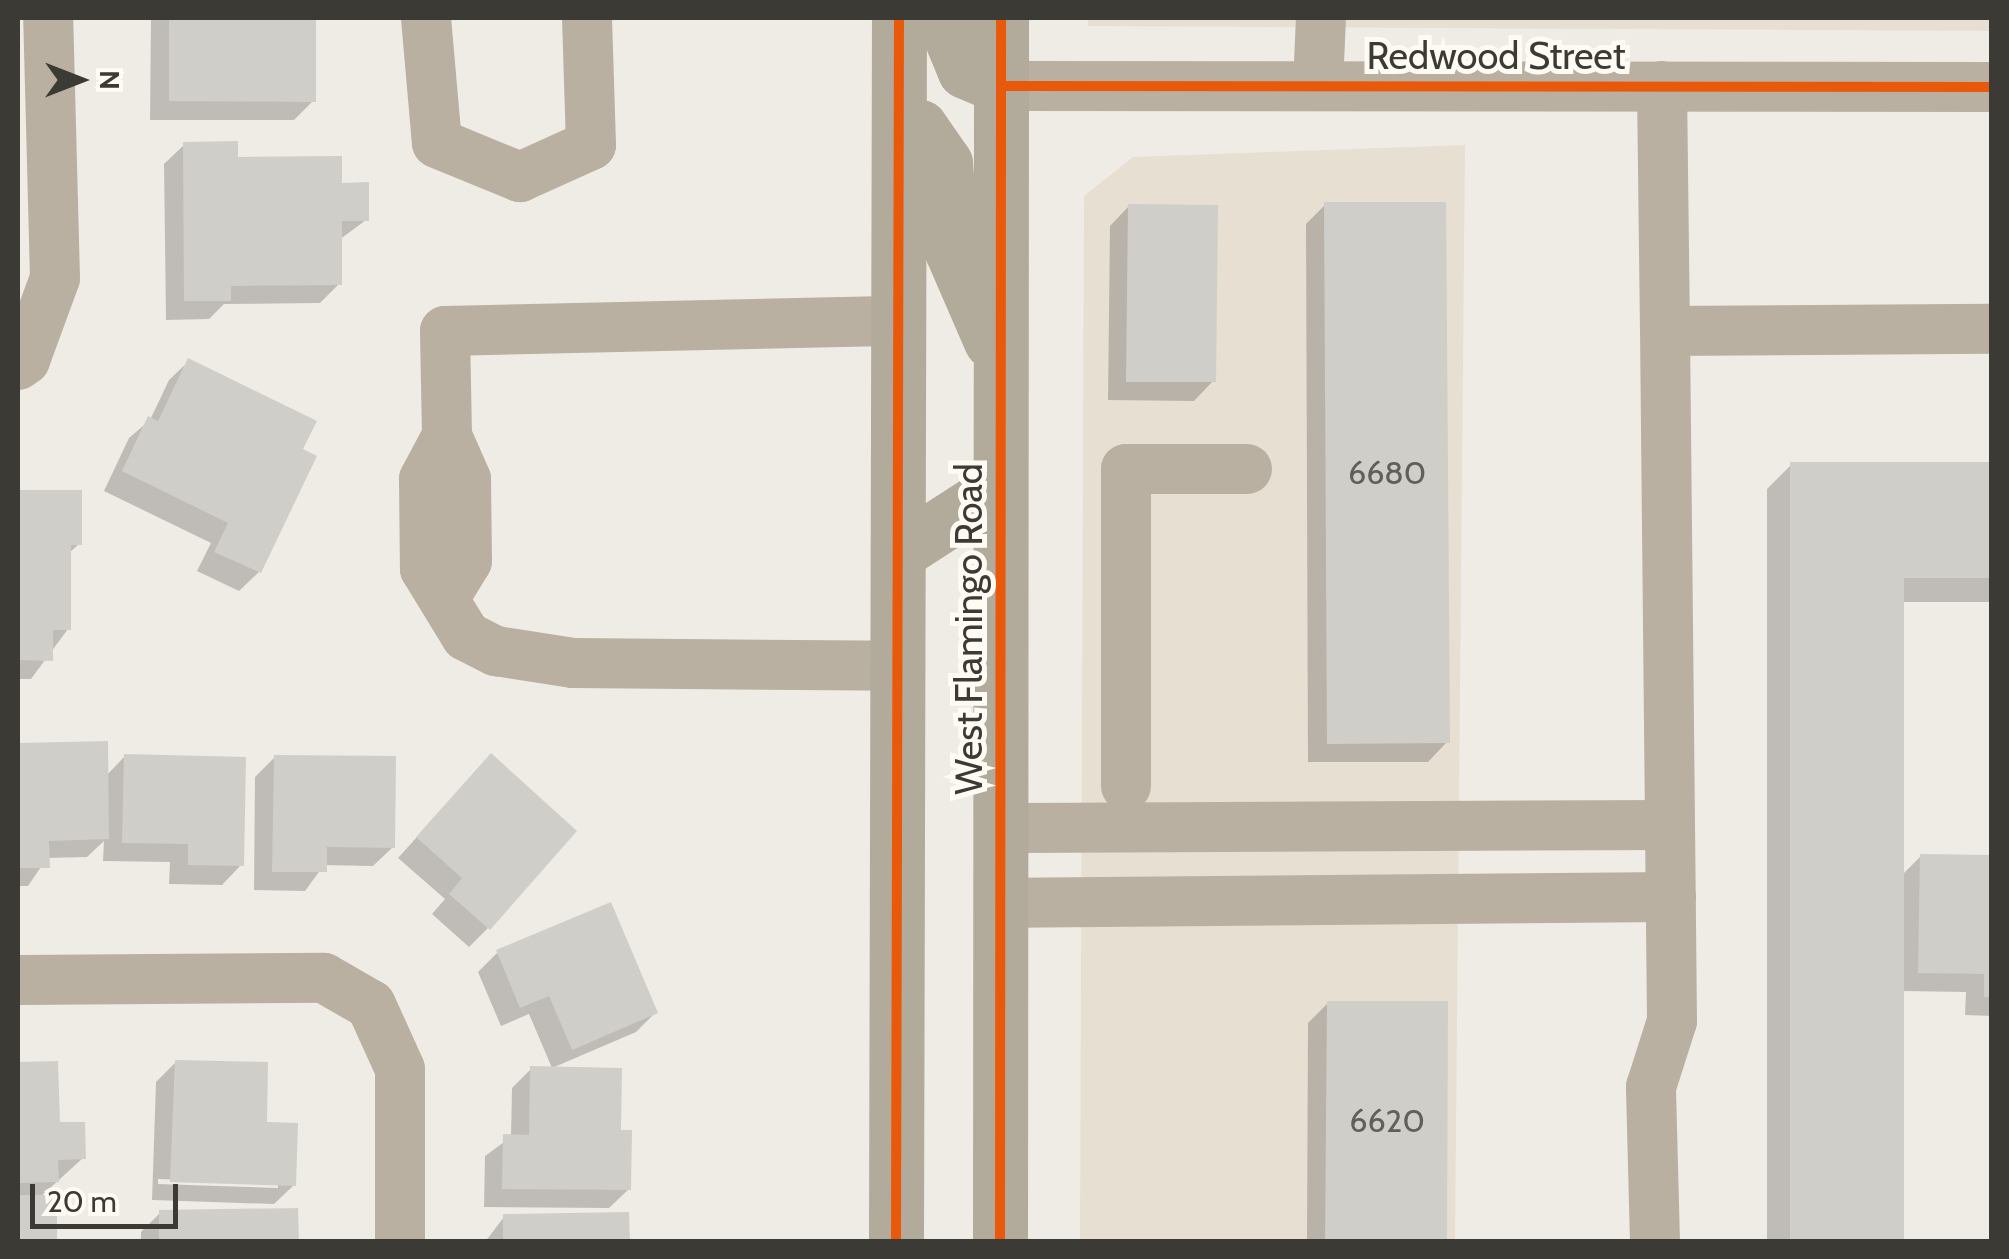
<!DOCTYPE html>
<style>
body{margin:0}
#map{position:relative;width:2009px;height:1259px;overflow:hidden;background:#efece6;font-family:Cabin,sans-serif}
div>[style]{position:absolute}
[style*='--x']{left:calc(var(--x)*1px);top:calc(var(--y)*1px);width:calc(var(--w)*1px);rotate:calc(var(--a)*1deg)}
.built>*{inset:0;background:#e6dfd2}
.shadow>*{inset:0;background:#0003}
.building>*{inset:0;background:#d0cec9}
.minor>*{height:50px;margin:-25px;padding:0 25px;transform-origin:25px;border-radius:25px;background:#b9b0a1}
.major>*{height:55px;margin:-27.5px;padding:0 27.5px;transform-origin:27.5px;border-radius:27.5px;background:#b2ab9b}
.cycleway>*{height:10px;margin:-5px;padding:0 5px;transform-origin:5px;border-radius:5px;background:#e8590c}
span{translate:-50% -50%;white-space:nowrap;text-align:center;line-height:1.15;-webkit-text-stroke:10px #fefbf4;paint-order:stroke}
.number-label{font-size:32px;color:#615f5a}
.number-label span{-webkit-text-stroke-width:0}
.street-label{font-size:38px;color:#3c3a35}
.frame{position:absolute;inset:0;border:20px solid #3c3a35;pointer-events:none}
.north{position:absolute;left:30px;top:30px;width:100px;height:100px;-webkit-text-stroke:8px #fefbf4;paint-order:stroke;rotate:90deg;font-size:28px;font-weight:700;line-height:40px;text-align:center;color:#3c3a35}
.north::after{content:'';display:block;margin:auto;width:35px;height:45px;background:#3c3a35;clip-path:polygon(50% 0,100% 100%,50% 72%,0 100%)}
.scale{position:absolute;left:30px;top:1184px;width:148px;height:45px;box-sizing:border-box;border:5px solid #3c3a35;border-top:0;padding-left:12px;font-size:30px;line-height:35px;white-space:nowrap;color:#3c3a35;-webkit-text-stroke:8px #fefbf4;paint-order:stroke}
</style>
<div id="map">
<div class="built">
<i style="clip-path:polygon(1088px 18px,1991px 18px,1992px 31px,1088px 26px)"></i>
<i style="clip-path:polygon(1465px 145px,1455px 1241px,1080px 1242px,1084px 196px,1133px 157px)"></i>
</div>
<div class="shadow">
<i style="clip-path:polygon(151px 18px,314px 18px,313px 101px,294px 120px,150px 120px)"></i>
<i style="clip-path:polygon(184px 145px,339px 186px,366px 220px,339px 240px,339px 284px,320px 303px,224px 304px,209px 319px,166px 320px,164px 164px)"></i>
<i style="clip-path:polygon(1325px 205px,1447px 742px,1428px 762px,1308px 762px,1306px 224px)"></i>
<i style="clip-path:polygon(1129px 206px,1213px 381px,1194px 401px,1108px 400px,1110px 226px)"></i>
<i style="clip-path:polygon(189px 361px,300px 450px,259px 572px,239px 591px,197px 571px,211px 543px,104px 491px,129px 438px,150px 420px,169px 380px)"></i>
<i style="clip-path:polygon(1791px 465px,1992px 465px,1992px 602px,1901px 602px,1901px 876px,1921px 856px,1992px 857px,1992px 1016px,1965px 1015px,1966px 992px,1901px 991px,1901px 1242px,1767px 1242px,1767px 489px)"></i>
<i style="clip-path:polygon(18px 492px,79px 492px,79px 544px,68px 554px,68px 629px,31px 679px,18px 679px)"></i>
<i style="clip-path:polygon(105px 744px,106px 776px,125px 756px,241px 865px,222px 885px,169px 884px,170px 862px,103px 861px,104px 841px,87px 857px,47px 858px,28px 886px,18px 886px,18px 746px)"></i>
<i style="clip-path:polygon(275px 757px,393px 847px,373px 866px,324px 865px,305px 891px,254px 890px,255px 777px)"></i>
<i style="clip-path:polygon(472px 776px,488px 928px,469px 947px,432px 914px,445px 899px,398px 858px)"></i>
<i style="clip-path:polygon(497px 953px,655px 1013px,636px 1032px,552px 1068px,529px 1014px,501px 1026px,478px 972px)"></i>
<i style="clip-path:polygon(1328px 1003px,1444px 1242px,1307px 1242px,1308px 1023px)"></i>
<i style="clip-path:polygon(evenodd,176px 1062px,264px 1124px,294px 1185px,274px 1204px,152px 1200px,156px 1082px,176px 1062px,158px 1179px,278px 1183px,278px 1188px,158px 1184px,158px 1179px)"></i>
<i style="clip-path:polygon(56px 1063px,57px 1125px,83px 1158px,39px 1198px,55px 1242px,18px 1242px,18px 1064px)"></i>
<i style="clip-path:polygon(531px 1069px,619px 1132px,629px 1189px,609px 1208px,484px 1207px,485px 1156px,511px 1137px,512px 1088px)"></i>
<i style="clip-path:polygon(160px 1213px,296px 1242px,141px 1242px,141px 1232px)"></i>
<i style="clip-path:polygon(504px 1217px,627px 1242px,485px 1242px)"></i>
</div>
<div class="building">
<i style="clip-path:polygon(169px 18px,316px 18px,316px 102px,169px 101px)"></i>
<i style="clip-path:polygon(238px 141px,238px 157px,342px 156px,342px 183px,369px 182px,369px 221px,342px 221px,342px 285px,231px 286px,231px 301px,184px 301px,183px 142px)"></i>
<i style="clip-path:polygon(1324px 202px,1446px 202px,1450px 743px,1327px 744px)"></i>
<i style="clip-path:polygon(1128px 204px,1218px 205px,1216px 382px,1126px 382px)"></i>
<i style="clip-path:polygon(188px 358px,317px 421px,303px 449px,317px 456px,261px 573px,214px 552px,228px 523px,122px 471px,148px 416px,158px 421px)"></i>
<i style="clip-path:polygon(1790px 462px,1992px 462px,1992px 578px,1904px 578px,1904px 1242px,1790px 1242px)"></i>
<i style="clip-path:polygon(18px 490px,82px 490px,82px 545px,71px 545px,71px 630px,53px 630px,53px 661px,18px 660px)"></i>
<i style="clip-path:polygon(108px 741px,109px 839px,49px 841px,50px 868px,18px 868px,18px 743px)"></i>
<i style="clip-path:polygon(491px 753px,577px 831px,490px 930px,449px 894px,462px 878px,416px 837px)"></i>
<i style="clip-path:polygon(124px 754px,246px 757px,244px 866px,188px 865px,188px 844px,122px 843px)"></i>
<i style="clip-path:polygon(274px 755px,396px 756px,395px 848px,327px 847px,327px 872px,272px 872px)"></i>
<i style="clip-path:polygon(1920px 854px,1992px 855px,1992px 997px,1984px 997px,1984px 974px,1918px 973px)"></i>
<i style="clip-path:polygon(611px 902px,658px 1013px,572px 1050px,549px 996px,520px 1008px,496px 950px)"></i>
<i style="clip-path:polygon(1327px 1001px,1448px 1001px,1447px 1242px,1325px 1242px)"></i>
<i style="clip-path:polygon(175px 1060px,268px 1062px,267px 1122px,298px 1123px,296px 1186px,170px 1182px)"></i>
<i style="clip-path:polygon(58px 1061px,60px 1122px,85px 1122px,86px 1159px,58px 1160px,59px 1182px,18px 1183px,18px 1062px)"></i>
<i style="clip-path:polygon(530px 1066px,622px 1068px,621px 1130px,632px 1130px,631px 1190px,502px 1189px,503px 1134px,529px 1135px)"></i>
<i style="clip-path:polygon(18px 1195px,57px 1195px,57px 1242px,18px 1242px)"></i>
<i style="clip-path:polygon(298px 1208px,299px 1242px,159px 1242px,159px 1210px)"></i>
<i style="clip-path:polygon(629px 1212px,630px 1242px,503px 1242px,503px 1214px)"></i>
</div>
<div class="minor">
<i style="--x:426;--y:18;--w:125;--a:85"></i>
<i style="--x:437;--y:143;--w:90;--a:22.3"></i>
<i style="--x:520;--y:177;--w:78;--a:-24.3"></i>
<i style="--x:591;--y:145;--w:127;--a:-91.8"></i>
<i style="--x:1001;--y:86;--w:991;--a:0.06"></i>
<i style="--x:1318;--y:86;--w:68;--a:-87.5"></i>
<i style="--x:1662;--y:86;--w:245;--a:89.3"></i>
<i style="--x:1665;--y:331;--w:327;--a:-0.4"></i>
<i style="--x:18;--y:365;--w:9;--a:-36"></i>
<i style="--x:25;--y:360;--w:87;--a:-69.9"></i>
<i style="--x:55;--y:278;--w:260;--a:-91.5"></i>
<i style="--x:447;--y:436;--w:49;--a:118.1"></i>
<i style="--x:424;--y:479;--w:90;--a:89.4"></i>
<i style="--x:425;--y:569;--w:79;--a:58.5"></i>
<i style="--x:466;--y:636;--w:34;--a:27"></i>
<i style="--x:496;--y:651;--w:78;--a:8.9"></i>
<i style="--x:573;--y:663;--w:325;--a:0.5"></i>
<i style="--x:445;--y:597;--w:42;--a:-58.6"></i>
<i style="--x:467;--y:561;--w:82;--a:-90.7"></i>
<i style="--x:466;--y:479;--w:47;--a:-113.8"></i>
<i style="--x:447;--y:436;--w:105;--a:-91.1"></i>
<i style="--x:445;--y:331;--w:454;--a:-1.3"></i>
<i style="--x:1126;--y:786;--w:317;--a:-90"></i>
<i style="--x:1126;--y:469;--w:121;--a:0"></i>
<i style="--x:999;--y:828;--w:671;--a:-0.26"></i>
<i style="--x:1000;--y:903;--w:671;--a:-0.51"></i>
<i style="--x:18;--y:980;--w:306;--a:-0.4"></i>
<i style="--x:324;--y:978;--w:54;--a:29.9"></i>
<i style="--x:371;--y:1005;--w:70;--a:65.6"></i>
<i style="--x:400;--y:1069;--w:173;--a:90"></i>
<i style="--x:1655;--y:1242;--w:155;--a:-91.5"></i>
<i style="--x:1651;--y:1087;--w:69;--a:-72.3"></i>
<i style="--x:1672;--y:1021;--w:690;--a:-90.58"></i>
</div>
<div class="major">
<i style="--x:943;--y:18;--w:57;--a:67.5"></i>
<i style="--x:965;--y:71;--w:39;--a:23"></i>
<i style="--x:899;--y:123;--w:21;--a:11"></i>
<i style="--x:920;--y:127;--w:44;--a:55.2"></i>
<i style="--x:945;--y:163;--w:88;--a:85.5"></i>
<i style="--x:952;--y:251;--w:98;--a:66.6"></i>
<i style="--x:898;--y:553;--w:121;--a:-32.9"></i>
<i style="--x:896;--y:1242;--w:1224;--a:-89.86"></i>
<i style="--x:1000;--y:1242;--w:1224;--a:-89.95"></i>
</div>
<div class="cycleway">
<i style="--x:1001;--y:86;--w:991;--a:0.06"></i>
<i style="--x:896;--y:1242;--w:1224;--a:-89.86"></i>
<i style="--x:1000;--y:1242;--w:1224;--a:-89.95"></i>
</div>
<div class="number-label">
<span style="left:1387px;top:473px">6680</span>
<span style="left:1387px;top:1121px">6620</span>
</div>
<div class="street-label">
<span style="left:1496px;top:56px">Redwood Street</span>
<span style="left:969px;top:629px;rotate:-90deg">West Flamingo Road</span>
</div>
<div class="frame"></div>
<div class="north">N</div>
<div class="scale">20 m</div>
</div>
